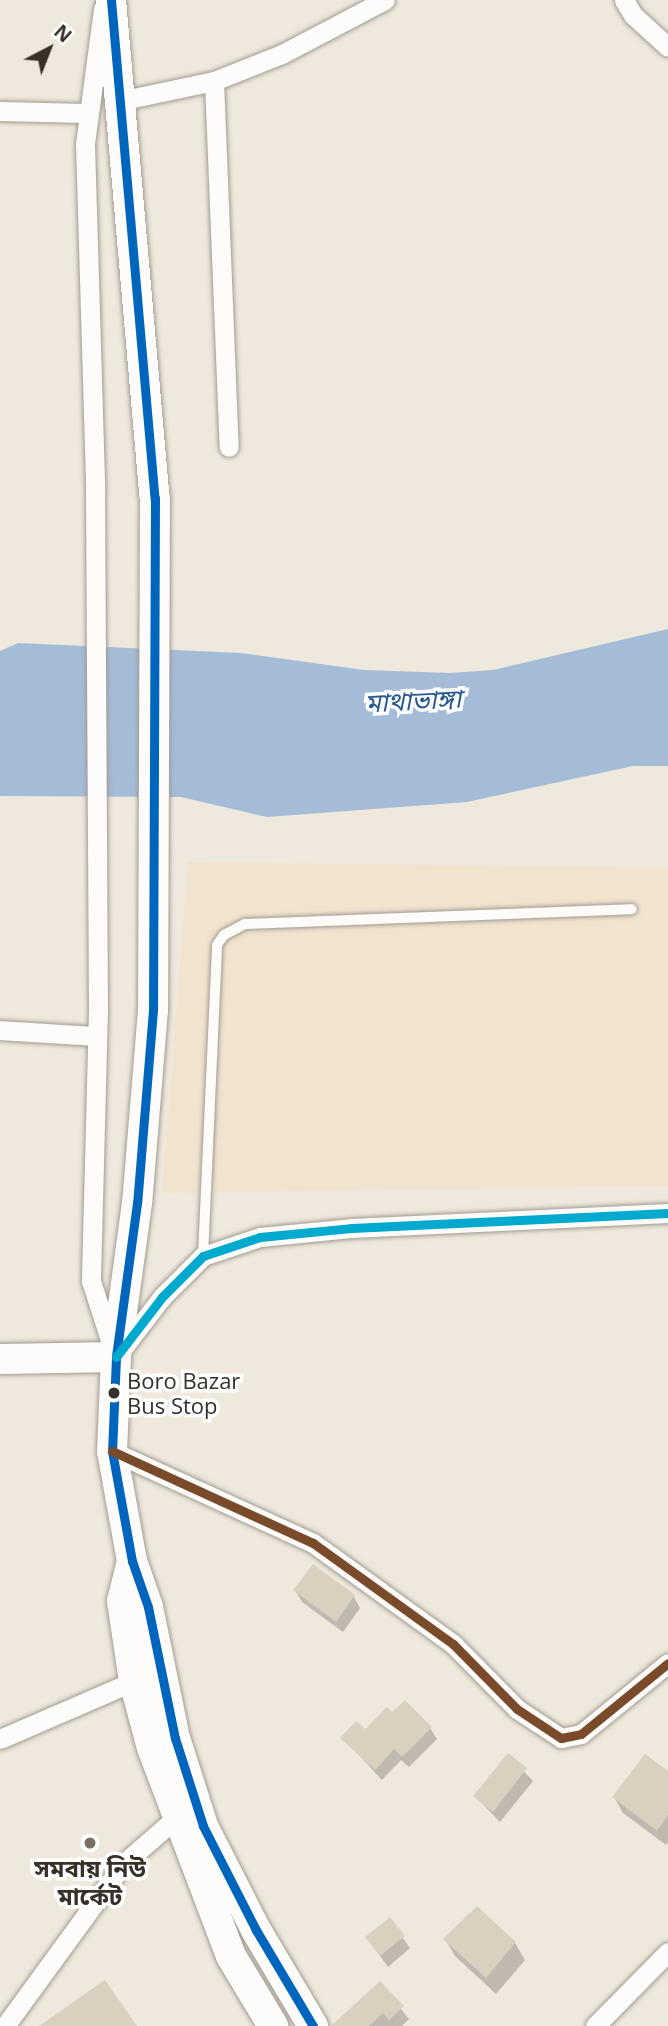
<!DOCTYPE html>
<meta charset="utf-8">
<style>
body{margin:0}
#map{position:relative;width:668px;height:2026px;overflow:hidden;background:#efe8dc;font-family:"Open Sans","Noto Sans Bengali",sans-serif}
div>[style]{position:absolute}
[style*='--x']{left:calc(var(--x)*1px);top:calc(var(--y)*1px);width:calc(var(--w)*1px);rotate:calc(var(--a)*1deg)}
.built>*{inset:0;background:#f1e4cf}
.water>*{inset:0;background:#a4bcd8}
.shadow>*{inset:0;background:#0003}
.building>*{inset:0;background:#d9d0c0}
.roads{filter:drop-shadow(0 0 2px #a19c93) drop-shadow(0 0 2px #a19c93)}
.lane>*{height:10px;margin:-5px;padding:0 5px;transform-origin:5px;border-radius:5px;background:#fdfcfa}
.street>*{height:19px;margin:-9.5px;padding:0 9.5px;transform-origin:9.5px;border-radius:9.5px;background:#fdfcfa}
.primary>*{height:30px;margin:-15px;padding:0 15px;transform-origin:15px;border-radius:15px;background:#fdfcfa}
.bus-1>*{height:9px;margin:-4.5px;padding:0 4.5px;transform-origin:4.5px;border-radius:4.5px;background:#0065bd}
.bus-2>*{height:9px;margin:-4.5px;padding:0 4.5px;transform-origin:4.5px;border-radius:4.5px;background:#00a9ce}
.bus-3>*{height:9px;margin:-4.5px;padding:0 4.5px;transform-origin:4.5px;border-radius:4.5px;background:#7a4b2a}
.dots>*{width:19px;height:19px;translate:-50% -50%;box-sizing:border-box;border:4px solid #fff;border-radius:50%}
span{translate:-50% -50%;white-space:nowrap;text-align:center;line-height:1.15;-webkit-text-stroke:7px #fff;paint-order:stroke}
.bus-label{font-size:22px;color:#363028}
.left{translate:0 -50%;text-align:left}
.poi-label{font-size:24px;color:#363028;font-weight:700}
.water-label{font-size:26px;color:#275892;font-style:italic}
.north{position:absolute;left:14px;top:14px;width:70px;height:70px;-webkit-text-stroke:5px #fff;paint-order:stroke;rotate:42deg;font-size:19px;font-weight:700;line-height:28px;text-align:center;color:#363028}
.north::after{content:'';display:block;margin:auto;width:24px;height:32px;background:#363028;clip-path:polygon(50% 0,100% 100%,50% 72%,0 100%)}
</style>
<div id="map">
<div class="built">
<i style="clip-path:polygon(188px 862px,668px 868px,668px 1186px,162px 1193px)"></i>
</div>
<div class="water">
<i style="clip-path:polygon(668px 629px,668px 766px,633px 766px,467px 802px,267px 817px,181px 797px,0 796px,0 651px,18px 643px,241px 653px,364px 670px,450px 673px,493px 670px)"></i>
</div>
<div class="shadow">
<i style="clip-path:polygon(313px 1566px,354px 1597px,360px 1608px,343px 1632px,302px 1602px,295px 1590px)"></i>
<i style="clip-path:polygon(392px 1715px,430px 1728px,437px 1739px,409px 1767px,401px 1760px,382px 1780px,343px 1738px,365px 1732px)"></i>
<i style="clip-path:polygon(508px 1755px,533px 1781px,500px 1822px,475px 1796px)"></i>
<i style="clip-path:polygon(668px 1774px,668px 1842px,666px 1845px,623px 1813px,614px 1797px)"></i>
<i style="clip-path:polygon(390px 1920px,410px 1948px,388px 1967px,367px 1938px)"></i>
<i style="clip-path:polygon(445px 1939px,515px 1943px,525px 1960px,496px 1994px,455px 1956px)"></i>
<i style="clip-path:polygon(380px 1983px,409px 2019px,402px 2026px,337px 2026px)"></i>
</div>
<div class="building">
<i style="clip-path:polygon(313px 1564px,355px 1595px,336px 1622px,293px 1590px)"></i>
<i style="clip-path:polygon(405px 1700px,432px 1727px,402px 1757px,394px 1749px,375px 1770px,340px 1738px,356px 1721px,365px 1729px,387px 1707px,392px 1712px)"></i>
<i style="clip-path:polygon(508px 1753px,527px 1768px,493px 1812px,473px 1796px)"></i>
<i style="clip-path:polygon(645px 1754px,668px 1771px,668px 1815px,657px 1831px,612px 1797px)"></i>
<i style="clip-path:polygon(477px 1906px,516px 1942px,486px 1978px,443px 1939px)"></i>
<i style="clip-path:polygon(390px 1917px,405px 1936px,380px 1956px,365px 1937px)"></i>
<i style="clip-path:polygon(105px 1980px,137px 2026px,39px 2026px)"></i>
<i style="clip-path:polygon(380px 1981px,404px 2006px,389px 2020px,383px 2013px,369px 2026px,331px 2026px)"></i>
</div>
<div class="roads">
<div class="lane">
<i style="--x:203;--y:1256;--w:311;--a:-87.4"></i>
<i style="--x:217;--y:945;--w:12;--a:-55"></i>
<i style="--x:224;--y:935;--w:24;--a:-28"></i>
<i style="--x:245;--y:924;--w:387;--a:-2.2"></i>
</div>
<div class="street">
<i style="--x:624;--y:0;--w:17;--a:59"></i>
<i style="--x:633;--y:15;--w:47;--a:42.4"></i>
<i style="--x:103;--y:9;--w:136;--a:97.6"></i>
<i style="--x:85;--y:144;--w:347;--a:88.3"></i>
<i style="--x:95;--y:491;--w:519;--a:89.67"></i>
<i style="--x:98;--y:1010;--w:271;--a:91.5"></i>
<i style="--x:91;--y:1281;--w:71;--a:72.1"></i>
<i style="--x:214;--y:81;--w:366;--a:87.7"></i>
<i style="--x:119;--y:101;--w:97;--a:-11.9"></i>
<i style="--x:214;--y:81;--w:73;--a:-21.7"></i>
<i style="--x:282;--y:54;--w:116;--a:-27.7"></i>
<i style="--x:0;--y:111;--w:86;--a:1.3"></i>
<i style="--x:0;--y:1030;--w:96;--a:3.6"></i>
<i style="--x:119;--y:1353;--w:71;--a:-52.5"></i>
<i style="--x:162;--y:1297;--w:58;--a:-45"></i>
<i style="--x:203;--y:1256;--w:60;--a:-18.4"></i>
<i style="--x:260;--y:1237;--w:91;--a:-5.6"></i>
<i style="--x:351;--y:1228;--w:317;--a:-2.7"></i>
<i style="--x:112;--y:1451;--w:221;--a:24.6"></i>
<i style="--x:313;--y:1543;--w:173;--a:35.8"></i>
<i style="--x:453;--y:1644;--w:91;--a:45.4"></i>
<i style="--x:517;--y:1709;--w:53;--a:33.4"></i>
<i style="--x:561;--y:1738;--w:20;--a:-11"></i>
<i style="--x:581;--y:1734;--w:112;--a:-39.2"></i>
<i style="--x:0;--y:1739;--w:156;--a:-23.4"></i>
<i style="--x:5;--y:2026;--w:200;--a:-53.9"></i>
<i style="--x:123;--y:1864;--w:72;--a:-41"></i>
<i style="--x:595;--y:2026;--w:104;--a:-45.4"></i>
</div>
<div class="primary">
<i style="--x:111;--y:0;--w:500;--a:85"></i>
<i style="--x:155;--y:498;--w:512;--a:90.22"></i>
<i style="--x:153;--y:1010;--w:194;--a:94.7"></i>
<i style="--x:137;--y:1203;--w:155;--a:97.8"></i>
<i style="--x:116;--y:1357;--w:94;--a:92.4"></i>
<i style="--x:112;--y:1451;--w:112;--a:79.7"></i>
<i style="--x:132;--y:1561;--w:49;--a:70.8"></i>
<i style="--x:148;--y:1607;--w:134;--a:78.4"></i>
<i style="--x:175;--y:1738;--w:92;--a:72.3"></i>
<i style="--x:203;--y:1826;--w:117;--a:63"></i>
<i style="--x:256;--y:1930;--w:112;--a:59.3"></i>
<i style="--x:0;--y:1359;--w:116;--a:-1"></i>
<i style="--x:132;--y:1561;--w:41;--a:104"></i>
<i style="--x:122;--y:1601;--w:81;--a:81.5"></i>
<i style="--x:134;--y:1681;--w:69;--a:75"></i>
<i style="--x:152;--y:1748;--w:222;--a:69.2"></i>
<i style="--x:231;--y:1956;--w:82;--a:59"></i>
</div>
</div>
<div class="bus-1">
<i style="--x:111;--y:0;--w:500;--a:85"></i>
<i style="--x:155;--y:498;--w:512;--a:90.22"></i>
<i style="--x:153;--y:1010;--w:194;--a:94.7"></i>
<i style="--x:137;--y:1203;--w:155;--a:97.8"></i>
<i style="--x:116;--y:1357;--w:94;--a:92.4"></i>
<i style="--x:112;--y:1451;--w:112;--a:79.7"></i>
<i style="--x:132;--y:1561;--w:49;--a:70.8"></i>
<i style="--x:148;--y:1607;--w:134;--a:78.4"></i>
<i style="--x:175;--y:1738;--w:92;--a:72.3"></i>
<i style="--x:203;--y:1826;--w:117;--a:63"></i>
<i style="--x:256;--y:1930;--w:112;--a:59.3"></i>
</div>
<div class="bus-2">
<i style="--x:116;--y:1357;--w:76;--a:-52.5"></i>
<i style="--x:162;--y:1297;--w:58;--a:-45"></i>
<i style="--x:203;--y:1256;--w:60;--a:-18.4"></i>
<i style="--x:260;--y:1237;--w:91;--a:-5.6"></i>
<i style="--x:351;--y:1228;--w:317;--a:-2.7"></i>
</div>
<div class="bus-3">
<i style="--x:112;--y:1451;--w:221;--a:24.6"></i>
<i style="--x:313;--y:1543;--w:173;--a:35.8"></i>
<i style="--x:453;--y:1644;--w:91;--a:45.4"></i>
<i style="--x:517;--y:1709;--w:53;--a:33.4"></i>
<i style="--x:561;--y:1738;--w:20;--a:-11"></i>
<i style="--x:581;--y:1734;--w:112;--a:-39.2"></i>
</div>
<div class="dots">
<i style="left:114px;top:1393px;background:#363028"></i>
<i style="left:90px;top:1843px;background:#777067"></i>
</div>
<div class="bus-label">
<span class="left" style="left:127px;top:1393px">Boro Bazar<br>Bus Stop</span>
</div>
<div class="poi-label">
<span style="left:90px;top:1882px">সমবায় নিউ<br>মার্কেট</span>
</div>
<div class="water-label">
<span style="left:413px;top:701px;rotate:-3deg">মাথাভাঙ্গা</span>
</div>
<div class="north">N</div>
</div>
